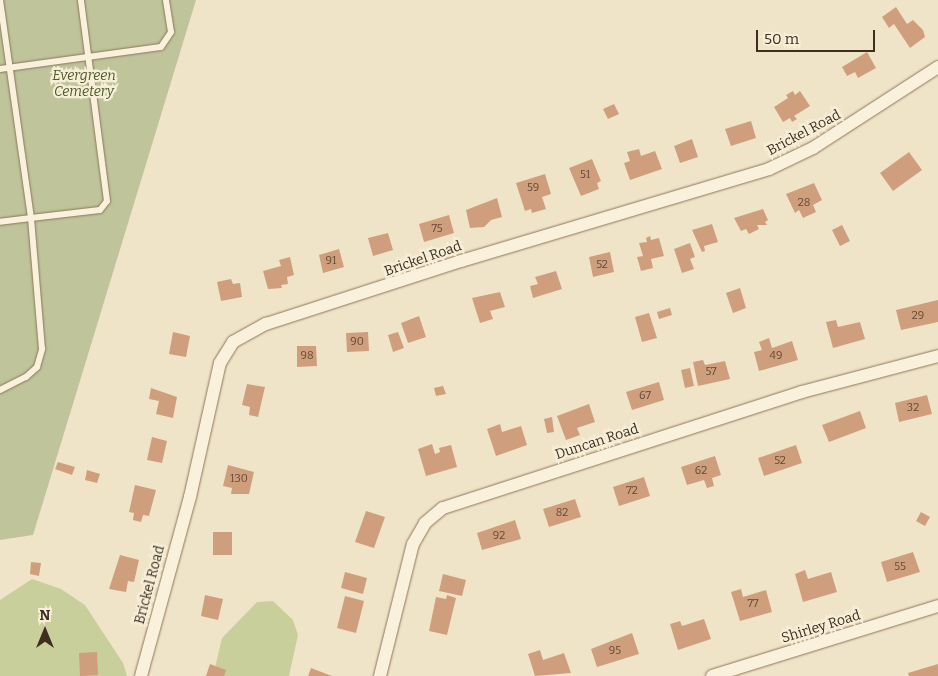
<!DOCTYPE html>
<style>
body{margin:0}
#map{position:relative;width:938px;height:676px;overflow:hidden;background:#f0e4c8;font-family:Bitter,serif}
div>[style]{position:absolute}
[style*='--x']{left:calc(var(--x)*1px);top:calc(var(--y)*1px);width:calc(var(--w)*1px);rotate:calc(var(--a)*1deg)}
.green>*{inset:0;background:#c9cf9b}
.cemetery>*{inset:0;background:#bfc49a}
.building>*{inset:0;background:#cf9f7d}
.roads{filter:drop-shadow(0 0 1px #8d765c) drop-shadow(0 0 1px #8d765c)}
.lane>*{height:6px;margin:-3px;padding:0 3px;transform-origin:3px;border-radius:3px;background:#faf1dc}
.street>*{height:12px;margin:-6px;padding:0 6px;transform-origin:6px;border-radius:6px;background:#faf1dc}
span{translate:-50% -50%;white-space:nowrap;text-align:center;line-height:1.15;-webkit-text-stroke:4.5px #f7eed8;paint-order:stroke}
.number-label{font-size:11px;color:#624a37}
.number-label span{-webkit-text-stroke-width:0}
.park-label{font-size:14px;color:#4d5a26;font-style:italic}
.street-label{font-size:14px;color:#3d2e20}
.north{position:absolute;left:20px;top:606px;width:50px;height:50px;-webkit-text-stroke:4px #f7eed8;paint-order:stroke;rotate:0deg;font-size:14px;font-weight:700;line-height:20px;text-align:center;color:#3d2e20}
.north::after{content:'';display:block;margin:auto;width:18px;height:22px;background:#3d2e20;clip-path:polygon(50% 0,100% 100%,50% 72%,0 100%)}
.scale{position:absolute;left:756px;top:30px;width:119px;height:22px;box-sizing:border-box;border:2px solid #3d2e20;border-top:0;padding-left:6px;font-size:15px;line-height:18px;white-space:nowrap;color:#3d2e20;-webkit-text-stroke:4px #f7eed8;paint-order:stroke}
</style>
<div id="map">
<div class="green">
<i style="clip-path:polygon(32px 579px,61px 589px,85px 605px,123px 663px,127px 676px,0 676px,0 600px)"></i>
<i style="clip-path:polygon(273px 601px,293px 620px,298px 635px,289px 676px,213px 676px,222px 638px,257px 602px)"></i>
</div>
<div class="cemetery">
<i style="clip-path:polygon(0 0,196px 0,33px 535px,0 540px)"></i>
</div>
<div class="building">
<i style="clip-path:polygon(896px 7px,907px 24px,913px 20px,923px 30px,925px 37px,910px 48px,894px 24px,889px 28px,882px 17px)"></i>
<i style="clip-path:polygon(867px 52px,876px 68px,858px 78px,855px 72px,847px 76px,842px 67px)"></i>
<i style="clip-path:polygon(793px 91px,795px 95px,800px 91px,810px 106px,794px 116px,797px 119px,792px 122px,790px 118px,783px 122px,774px 107px,788px 98px,786px 95px)"></i>
<i style="clip-path:polygon(614px 104px,619px 114px,608px 119px,603px 109px)"></i>
<i style="clip-path:polygon(751px 121px,756px 138px,731px 146px,725px 129px)"></i>
<i style="clip-path:polygon(692px 139px,698px 157px,680px 163px,674px 146px)"></i>
<i style="clip-path:polygon(639px 149px,641px 156px,655px 151px,662px 169px,630px 180px,624px 163px,630px 161px,627px 152px)"></i>
<i style="clip-path:polygon(909px 152px,922px 170px,893px 191px,880px 173px)"></i>
<i style="clip-path:polygon(592px 159px,601px 181px,597px 183px,599px 189px,581px 196px,569px 168px)"></i>
<i style="clip-path:polygon(545px 174px,551px 194px,542px 197px,546px 209px,532px 213px,531px 209px,525px 211px,516px 183px)"></i>
<i style="clip-path:polygon(814px 183px,822px 200px,813px 205px,816px 212px,803px 218px,799px 210px,795px 213px,786px 194px)"></i>
<i style="clip-path:polygon(497px 198px,502px 217px,491px 220px,484px 227px,470px 228px,466px 210px)"></i>
<i style="clip-path:polygon(763px 209px,768px 220px,765px 222px,767px 225px,757px 225px,759px 229px,749px 234px,746px 229px,741px 231px,734px 218px)"></i>
<i style="clip-path:polygon(449px 215px,454px 233px,424px 242px,419px 224px)"></i>
<i style="clip-path:polygon(712px 224px,718px 242px,704px 246px,705px 251px,702px 252px,692px 230px)"></i>
<i style="clip-path:polygon(842px 225px,850px 241px,840px 246px,832px 230px)"></i>
<i style="clip-path:polygon(388px 233px,393px 250px,373px 256px,368px 238px)"></i>
<i style="clip-path:polygon(650px 236px,651px 240px,659px 238px,664px 256px,651px 259px,653px 268px,641px 271px,637px 257px,643px 256px,639px 243px,647px 242px,646px 238px)"></i>
<i style="clip-path:polygon(690px 243px,695px 257px,690px 259px,694px 269px,682px 273px,674px 249px)"></i>
<i style="clip-path:polygon(339px 249px,344px 267px,323px 273px,319px 255px)"></i>
<i style="clip-path:polygon(610px 252px,614px 272px,593px 277px,589px 257px)"></i>
<i style="clip-path:polygon(290px 257px,294px 275px,287px 277px,288px 284px,281px 285px,282px 288px,268px 289px,263px 271px,281px 266px,279px 260px)"></i>
<i style="clip-path:polygon(556px 271px,562px 289px,533px 298px,530px 286px,538px 284px,535px 277px)"></i>
<i style="clip-path:polygon(231px 279px,233px 284px,240px 283px,242px 297px,221px 301px,217px 282px)"></i>
<i style="clip-path:polygon(740px 288px,746px 308px,733px 313px,726px 293px)"></i>
<i style="clip-path:polygon(500px 292px,505px 307px,490px 311px,493px 319px,480px 323px,472px 298px)"></i>
<i style="clip-path:polygon(938px 300px,938px 322px,901px 330px,896px 310px)"></i>
<i style="clip-path:polygon(670px 308px,672px 315px,659px 319px,657px 312px)"></i>
<i style="clip-path:polygon(649px 313px,657px 338px,642px 342px,635px 317px)"></i>
<i style="clip-path:polygon(419px 316px,426px 337px,408px 343px,401px 323px)"></i>
<i style="clip-path:polygon(836px 320px,838px 327px,860px 322px,865px 339px,833px 348px,826px 322px)"></i>
<i style="clip-path:polygon(173px 332px,190px 336px,186px 357px,169px 354px)"></i>
<i style="clip-path:polygon(368px 332px,369px 351px,347px 352px,346px 333px)"></i>
<i style="clip-path:polygon(398px 332px,404px 348px,393px 352px,388px 335px)"></i>
<i style="clip-path:polygon(769px 338px,772px 348px,792px 341px,798px 360px,759px 371px,754px 352px,762px 350px,759px 342px)"></i>
<i style="clip-path:polygon(297px 346px,316px 346px,317px 366px,297px 367px)"></i>
<i style="clip-path:polygon(703px 360px,705px 365px,725px 361px,730px 379px,698px 386px,693px 362px)"></i>
<i style="clip-path:polygon(690px 368px,694px 386px,685px 388px,681px 370px)"></i>
<i style="clip-path:polygon(659px 382px,664px 400px,632px 410px,626px 392px)"></i>
<i style="clip-path:polygon(247px 384px,265px 387px,258px 417px,249px 415px,250px 407px,242px 405px)"></i>
<i style="clip-path:polygon(443px 386px,446px 394px,436px 396px,434px 388px)"></i>
<i style="clip-path:polygon(151px 388px,177px 397px,173px 418px,156px 414px,159px 401px,149px 399px)"></i>
<i style="clip-path:polygon(927px 395px,932px 414px,899px 422px,895px 403px)"></i>
<i style="clip-path:polygon(589px 404px,595px 422px,577px 428px,580px 435px,566px 440px,557px 416px)"></i>
<i style="clip-path:polygon(860px 411px,866px 428px,829px 442px,822px 425px)"></i>
<i style="clip-path:polygon(552px 417px,554px 432px,547px 433px,544px 419px)"></i>
<i style="clip-path:polygon(500px 424px,502px 432px,521px 426px,527px 445px,496px 456px,487px 429px)"></i>
<i style="clip-path:polygon(152px 437px,167px 441px,162px 463px,147px 460px)"></i>
<i style="clip-path:polygon(432px 444px,435px 454px,440px 452px,439px 448px,451px 445px,457px 467px,426px 476px,418px 449px)"></i>
<i style="clip-path:polygon(796px 445px,802px 463px,764px 476px,758px 458px)"></i>
<i style="clip-path:polygon(715px 456px,721px 475px,712px 478px,714px 486px,707px 488px,704px 480px,687px 485px,681px 467px)"></i>
<i style="clip-path:polygon(58px 462px,75px 467px,72px 475px,55px 469px)"></i>
<i style="clip-path:polygon(228px 465px,254px 472px,249px 494px,231px 494px,232px 488px,223px 486px)"></i>
<i style="clip-path:polygon(87px 470px,100px 474px,97px 483px,85px 480px)"></i>
<i style="clip-path:polygon(644px 477px,650px 496px,619px 506px,613px 487px)"></i>
<i style="clip-path:polygon(135px 485px,156px 490px,149px 516px,143px 515px,141px 522px,133px 520px,134px 513px,129px 512px)"></i>
<i style="clip-path:polygon(575px 499px,581px 517px,549px 527px,543px 509px)"></i>
<i style="clip-path:polygon(366px 511px,385px 517px,374px 548px,355px 542px)"></i>
<i style="clip-path:polygon(921px 512px,930px 517px,925px 526px,916px 521px)"></i>
<i style="clip-path:polygon(515px 520px,521px 539px,482px 550px,477px 533px)"></i>
<i style="clip-path:polygon(213px 532px,232px 532px,232px 555px,213px 555px)"></i>
<i style="clip-path:polygon(913px 552px,920px 572px,887px 582px,881px 562px)"></i>
<i style="clip-path:polygon(120px 555px,139px 560px,134px 582px,128px 581px,126px 592px,109px 589px)"></i>
<i style="clip-path:polygon(31px 562px,41px 563px,39px 576px,30px 574px)"></i>
<i style="clip-path:polygon(805px 570px,808px 579px,831px 572px,837px 592px,803px 602px,795px 574px)"></i>
<i style="clip-path:polygon(345px 572px,367px 578px,363px 594px,341px 588px)"></i>
<i style="clip-path:polygon(443px 574px,466px 580px,462px 596px,439px 591px)"></i>
<i style="clip-path:polygon(741px 589px,743px 597px,766px 590px,772px 612px,740px 621px,731px 592px)"></i>
<i style="clip-path:polygon(205px 595px,223px 599px,218px 620px,201px 616px)"></i>
<i style="clip-path:polygon(447px 595px,456px 598px,447px 635px,429px 631px,436px 597px,446px 599px)"></i>
<i style="clip-path:polygon(345px 596px,364px 601px,356px 633px,337px 628px)"></i>
<i style="clip-path:polygon(704px 619px,711px 639px,678px 650px,670px 624px,680px 621px,682px 626px)"></i>
<i style="clip-path:polygon(632px 633px,639px 654px,597px 667px,591px 649px)"></i>
<i style="clip-path:polygon(540px 650px,543px 660px,564px 653px,571px 673px,535px 676px,528px 654px)"></i>
<i style="clip-path:polygon(97px 652px,98px 675px,80px 676px,79px 653px)"></i>
<i style="clip-path:polygon(210px 664px,226px 670px,224px 676px,206px 676px)"></i>
<i style="clip-path:polygon(938px 664px,938px 676px,909px 676px,908px 673px)"></i>
<i style="clip-path:polygon(311px 668px,332px 676px,308px 676px)"></i>
</div>
<div class="roads">
<div class="lane">
<i style="--x:0;--y:0;--w:220;--a:81.9"></i>
<i style="--x:31;--y:218;--w:31;--a:173"></i>
<i style="--x:0;--y:69;--w:162;--a:-7.8"></i>
<i style="--x:161;--y:47;--w:18;--a:-56"></i>
<i style="--x:171;--y:32;--w:32;--a:-99"></i>
<i style="--x:0;--y:390;--w:29;--a:-27"></i>
<i style="--x:26;--y:377;--w:15;--a:-42"></i>
<i style="--x:37;--y:367;--w:19;--a:-74"></i>
<i style="--x:42;--y:349;--w:131;--a:-94.8"></i>
<i style="--x:31;--y:218;--w:69;--a:-6.6"></i>
<i style="--x:100;--y:210;--w:11;--a:-52"></i>
<i style="--x:107;--y:201;--w:203;--a:-97.4"></i>
</div>
<div class="street">
<i style="--x:141;--y:676;--w:186;--a:-74.7"></i>
<i style="--x:190;--y:497;--w:137;--a:-77.4"></i>
<i style="--x:220;--y:363;--w:25;--a:-58"></i>
<i style="--x:233;--y:342;--w:38;--a:-29"></i>
<i style="--x:266;--y:324;--w:205;--a:-17.9"></i>
<i style="--x:461;--y:261;--w:321;--a:-16.6"></i>
<i style="--x:769;--y:169;--w:49;--a:-25.5"></i>
<i style="--x:813;--y:148;--w:149;--a:-32.9"></i>
<i style="--x:380;--y:676;--w:136;--a:-76"></i>
<i style="--x:413;--y:544;--w:24;--a:-60"></i>
<i style="--x:425;--y:523;--w:23;--a:-40"></i>
<i style="--x:443;--y:508;--w:377;--a:-17.9"></i>
<i style="--x:802;--y:392;--w:141;--a:-14.8"></i>
<i style="--x:712;--y:676;--w:237;--a:-17.2"></i>
</div>
</div>
<div class="number-label">
<span style="left:585px;top:175px">51</span>
<span style="left:533px;top:188px">59</span>
<span style="left:804px;top:203px">28</span>
<span style="left:437px;top:229px">75</span>
<span style="left:331px;top:261px">91</span>
<span style="left:602px;top:265px">52</span>
<span style="left:918px;top:316px">29</span>
<span style="left:357px;top:342px">90</span>
<span style="left:307px;top:356px">98</span>
<span style="left:776px;top:356px">49</span>
<span style="left:711px;top:372px">57</span>
<span style="left:645px;top:396px">67</span>
<span style="left:913px;top:408px">32</span>
<span style="left:780px;top:461px">52</span>
<span style="left:701px;top:471px">62</span>
<span style="left:239px;top:479px">130</span>
<span style="left:632px;top:491px">72</span>
<span style="left:562px;top:513px">82</span>
<span style="left:499px;top:536px">92</span>
<span style="left:900px;top:567px">55</span>
<span style="left:753px;top:604px">77</span>
<span style="left:615px;top:651px">95</span>
</div>
<div class="park-label">
<span style="left:84px;top:84px">Evergreen<br>Cemetery</span>
</div>
<div class="street-label">
<span style="left:804px;top:133px;rotate:-28deg">Brickel Road</span>
<span style="left:423px;top:259px;rotate:-19deg">Brickel Road</span>
<span style="left:597px;top:442px;rotate:-18deg">Duncan Road</span>
<span style="left:150px;top:585px;rotate:-75deg">Brickel Road</span>
<span style="left:821px;top:627px;rotate:-17deg">Shirley Road</span>
</div>
<div class="north">N</div>
<div class="scale">50 m</div>
</div>
